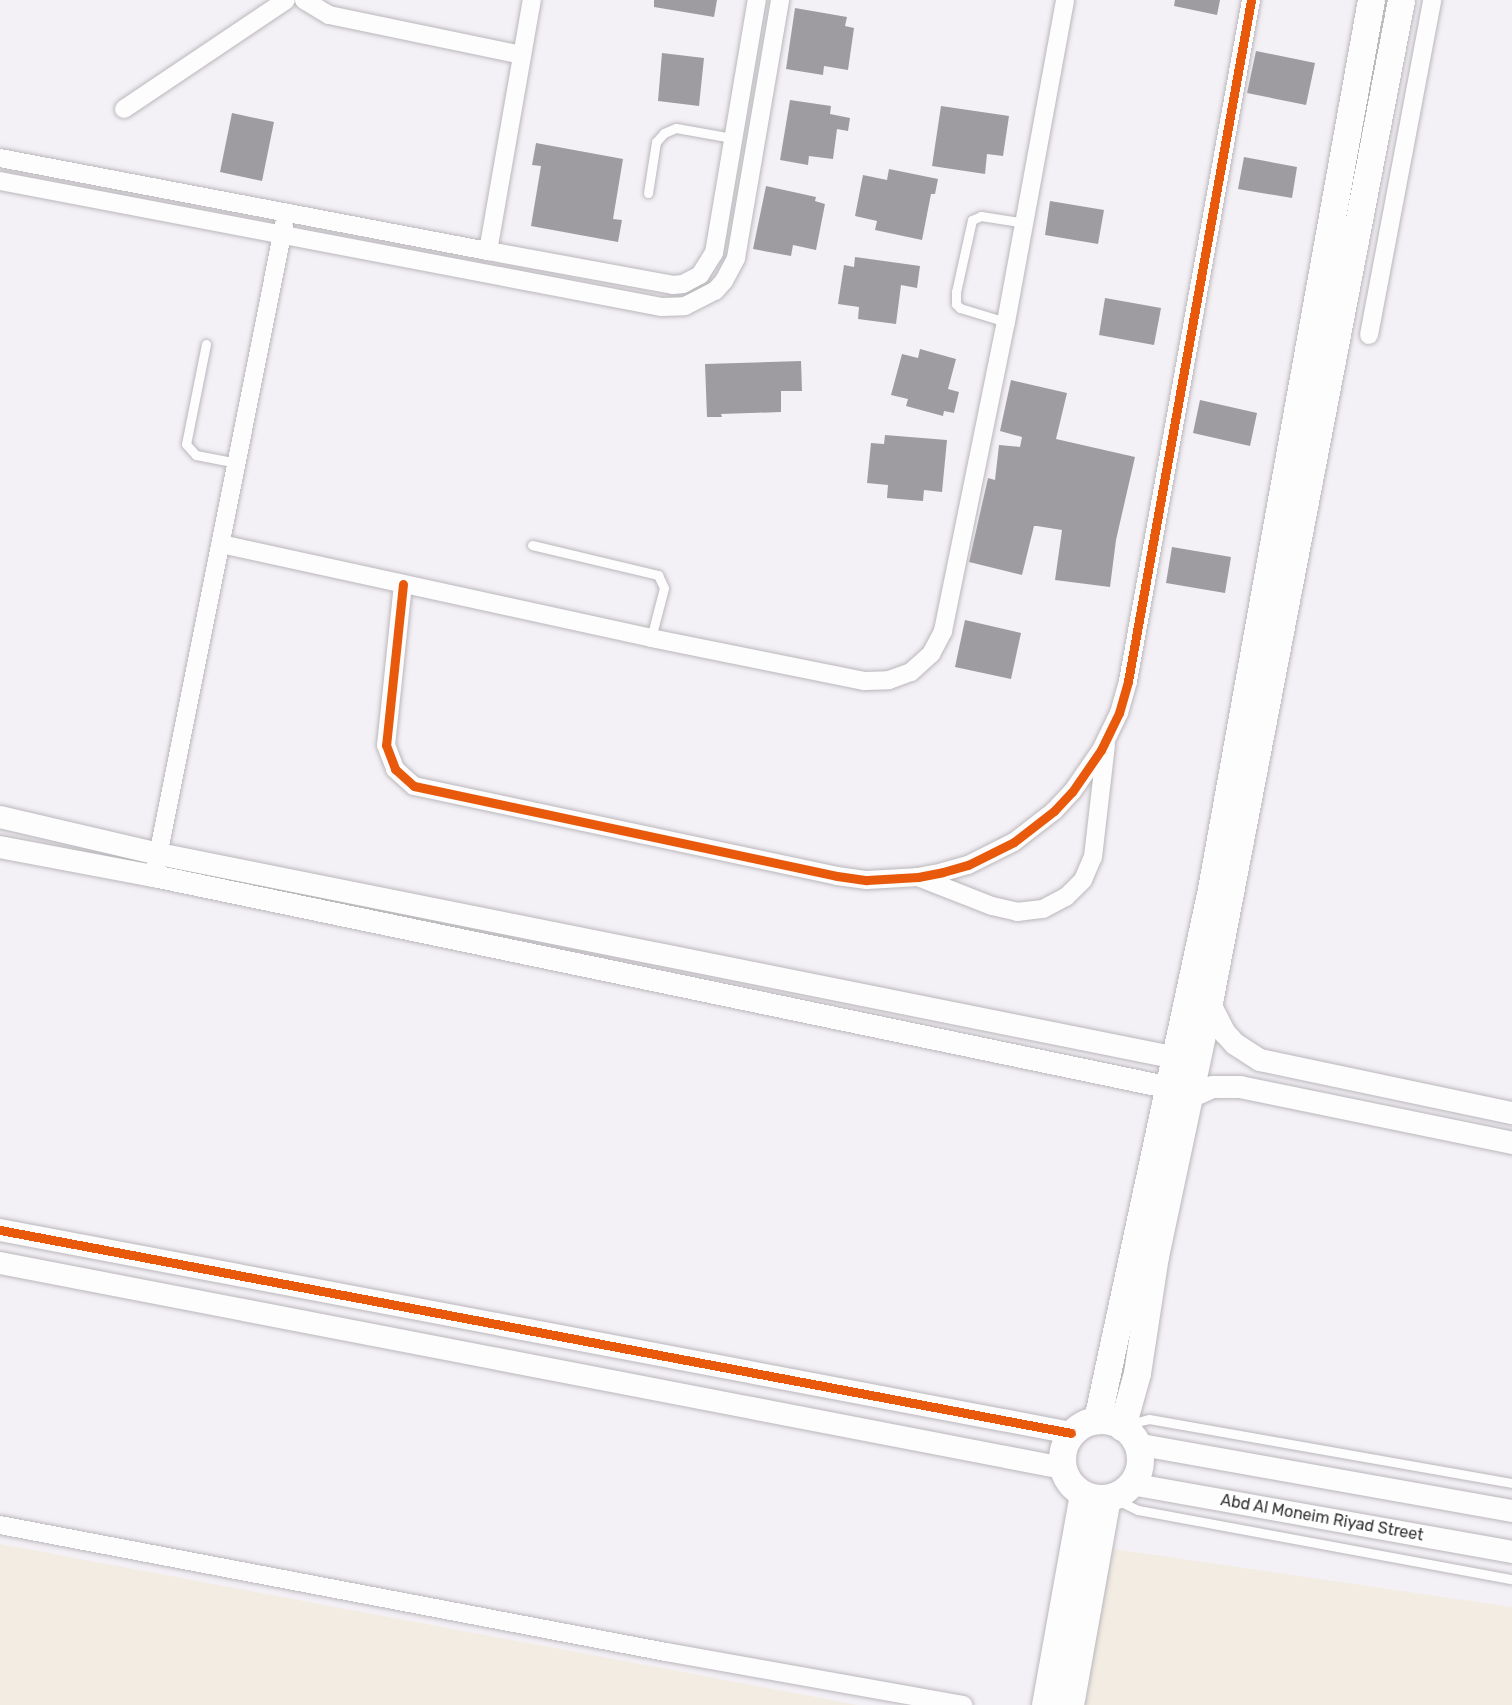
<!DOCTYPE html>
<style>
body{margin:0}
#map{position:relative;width:1512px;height:1705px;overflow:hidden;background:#f4f1f6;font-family:Rubik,sans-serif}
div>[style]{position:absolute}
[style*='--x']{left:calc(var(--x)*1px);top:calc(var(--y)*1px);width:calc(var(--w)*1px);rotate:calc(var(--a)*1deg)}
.commercial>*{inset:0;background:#f2ece2}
.building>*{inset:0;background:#9e9ca0}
.roads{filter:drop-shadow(0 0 2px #bab7bb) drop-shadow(0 0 2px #bab7bb)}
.service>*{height:9px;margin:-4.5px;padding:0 4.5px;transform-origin:4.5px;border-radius:4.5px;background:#fdfdfe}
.minor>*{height:18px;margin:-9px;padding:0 9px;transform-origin:9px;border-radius:9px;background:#fdfdfe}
.tertiary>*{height:22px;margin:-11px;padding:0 11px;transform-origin:11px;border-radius:11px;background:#fdfdfe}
.secondary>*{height:27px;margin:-13.5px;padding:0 13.5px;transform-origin:13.5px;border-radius:13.5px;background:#fdfdfe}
.secondary>.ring{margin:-13.5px;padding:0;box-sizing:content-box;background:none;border:27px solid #fdfdfe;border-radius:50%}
.cycleway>*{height:9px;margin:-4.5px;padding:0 4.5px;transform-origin:4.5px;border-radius:4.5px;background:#e8590c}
span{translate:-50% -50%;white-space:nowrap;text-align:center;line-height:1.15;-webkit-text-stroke:6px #fff;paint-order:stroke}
.street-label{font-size:16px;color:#333133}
</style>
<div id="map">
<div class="commercial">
<i style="clip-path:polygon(0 1544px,858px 1705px,0 1705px)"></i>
<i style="clip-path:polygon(1113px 1549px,1512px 1607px,1512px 1705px,1082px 1705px)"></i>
</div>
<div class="building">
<i style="clip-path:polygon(654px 0,717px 0,714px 17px,654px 7px)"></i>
<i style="clip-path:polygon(1175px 0,1220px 0,1217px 15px,1174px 6px)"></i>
<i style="clip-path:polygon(795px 8px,847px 17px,845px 26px,854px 28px,848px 70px,824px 66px,823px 75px,786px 69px)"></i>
<i style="clip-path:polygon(1256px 51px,1315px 63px,1306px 105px,1247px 93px)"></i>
<i style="clip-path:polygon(662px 53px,704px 58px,699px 106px,658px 101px)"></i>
<i style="clip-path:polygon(790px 100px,831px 106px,830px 114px,850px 118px,848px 131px,837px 129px,833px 159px,809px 156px,808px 165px,780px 160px)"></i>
<i style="clip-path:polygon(941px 106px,1009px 116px,1003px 156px,987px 154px,985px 174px,932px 166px)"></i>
<i style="clip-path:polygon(232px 113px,274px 122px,262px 181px,220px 172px)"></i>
<i style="clip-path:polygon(536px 143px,623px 159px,613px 219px,622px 220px,618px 242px,531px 226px,541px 166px,532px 165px)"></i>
<i style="clip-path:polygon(1244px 157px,1297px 167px,1292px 198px,1238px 189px)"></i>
<i style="clip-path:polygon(889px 169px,938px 179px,935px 194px,931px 194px,922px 240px,875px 230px,877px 221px,855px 216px,863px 175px,887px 180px)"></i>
<i style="clip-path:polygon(766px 186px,816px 197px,815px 201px,825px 204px,816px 250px,793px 245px,791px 256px,753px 249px)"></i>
<i style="clip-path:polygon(1050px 201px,1104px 210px,1098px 244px,1045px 235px)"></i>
<i style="clip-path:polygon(855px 257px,920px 266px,917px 288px,901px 285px,896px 324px,858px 319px,859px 307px,838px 304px,844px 265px,854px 267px)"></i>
<i style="clip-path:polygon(1105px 298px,1161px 308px,1154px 345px,1099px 335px)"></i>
<i style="clip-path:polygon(920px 349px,956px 359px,948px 389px,959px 392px,954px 413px,944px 411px,943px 416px,906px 406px,908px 399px,891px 395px,902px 354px,918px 358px)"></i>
<i style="clip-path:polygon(801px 361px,802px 391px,781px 391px,781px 412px,721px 414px,722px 417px,707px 417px,705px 364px)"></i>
<i style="clip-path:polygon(1011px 380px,1067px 393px,1056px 439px,1135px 457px,1116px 540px,1110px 587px,1055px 580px,1062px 530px,1037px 526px,1034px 526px,1022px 575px,969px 562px,988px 478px,995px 480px,999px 445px,1020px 447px,1022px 437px,1000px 431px)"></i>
<i style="clip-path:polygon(1200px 400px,1257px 413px,1250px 446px,1193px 433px)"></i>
<i style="clip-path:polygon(885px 435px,947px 440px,942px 492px,924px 490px,923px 501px,887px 498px,888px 485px,867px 483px,871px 443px,884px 444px)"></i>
<i style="clip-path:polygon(1172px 547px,1231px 557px,1225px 593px,1166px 583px)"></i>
<i style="clip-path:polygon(965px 620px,1021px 633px,1011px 679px,955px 667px)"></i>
</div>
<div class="roads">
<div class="service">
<i style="--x:648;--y:193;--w:52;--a:-81.1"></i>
<i style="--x:656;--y:142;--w:12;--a:-48"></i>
<i style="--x:664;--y:133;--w:13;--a:-23"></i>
<i style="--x:676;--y:128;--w:57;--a:10.1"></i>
<i style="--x:1006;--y:322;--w:48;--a:-163.1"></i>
<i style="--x:960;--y:308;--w:6;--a:-135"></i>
<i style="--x:956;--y:304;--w:12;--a:-90"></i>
<i style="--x:956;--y:292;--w:74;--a:-77.5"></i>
<i style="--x:972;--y:220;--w:10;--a:-24"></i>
<i style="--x:981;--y:216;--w:45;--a:9"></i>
<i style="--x:206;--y:344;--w:102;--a:101.3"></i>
<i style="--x:186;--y:444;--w:15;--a:48"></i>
<i style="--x:196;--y:455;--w:42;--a:11"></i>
<i style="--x:532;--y:545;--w:130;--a:13.4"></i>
<i style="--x:658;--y:575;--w:14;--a:65"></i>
<i style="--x:664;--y:588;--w:52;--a:104.6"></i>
<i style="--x:1130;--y:1428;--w:9;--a:-41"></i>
<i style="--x:1137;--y:1422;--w:12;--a:-14"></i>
<i style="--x:1149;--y:1419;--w:369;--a:10"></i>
<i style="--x:1111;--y:1497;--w:30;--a:26"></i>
<i style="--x:1138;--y:1510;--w:380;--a:10.5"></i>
</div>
<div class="minor">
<i style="--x:304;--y:0;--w:29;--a:31"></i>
<i style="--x:329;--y:15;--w:197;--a:11.7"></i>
<i style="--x:124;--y:109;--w:195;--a:-33.9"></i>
<i style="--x:0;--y:158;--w:497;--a:10.8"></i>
<i style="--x:488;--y:251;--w:188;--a:10.4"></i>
<i style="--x:673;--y:285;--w:10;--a:-6"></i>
<i style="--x:683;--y:284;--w:19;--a:-28"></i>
<i style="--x:700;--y:275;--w:26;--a:-58"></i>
<i style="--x:714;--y:253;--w:257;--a:-80.4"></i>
<i style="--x:0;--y:181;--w:674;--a:10.78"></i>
<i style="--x:662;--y:307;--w:23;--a:-2"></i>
<i style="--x:685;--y:306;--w:34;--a:-27"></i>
<i style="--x:715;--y:291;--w:13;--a:-48"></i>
<i style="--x:724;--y:281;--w:26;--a:-62"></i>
<i style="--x:736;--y:258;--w:262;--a:-80.3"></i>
<i style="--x:488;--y:251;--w:255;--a:-80.1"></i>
<i style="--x:1369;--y:335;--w:341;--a:-79.3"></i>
<i style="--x:221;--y:544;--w:440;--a:12.3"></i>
<i style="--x:651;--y:638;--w:218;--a:11.4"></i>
<i style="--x:865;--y:681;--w:24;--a:-2"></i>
<i style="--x:889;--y:680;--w:23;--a:-20"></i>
<i style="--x:911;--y:672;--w:27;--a:-42"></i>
<i style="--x:931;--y:654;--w:26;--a:-62"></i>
<i style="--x:943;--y:631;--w:315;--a:-78.5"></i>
<i style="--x:1006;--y:322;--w:327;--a:-79.6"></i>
<i style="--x:403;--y:584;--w:162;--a:96"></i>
<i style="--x:386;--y:745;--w:26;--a:69"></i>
<i style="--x:395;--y:769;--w:25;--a:42"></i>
<i style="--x:414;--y:786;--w:432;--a:12"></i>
<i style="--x:837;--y:876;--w:30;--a:8"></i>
<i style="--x:867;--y:880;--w:51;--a:-3.4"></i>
<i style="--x:918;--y:877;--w:25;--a:-11"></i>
<i style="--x:943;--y:872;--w:26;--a:-16"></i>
<i style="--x:968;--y:865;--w:51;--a:-26.6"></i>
<i style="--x:1014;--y:842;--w:51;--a:-37.8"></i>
<i style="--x:1054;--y:811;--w:26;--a:-47"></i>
<i style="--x:1072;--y:792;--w:51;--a:-55.4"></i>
<i style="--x:1101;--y:750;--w:41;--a:-64.1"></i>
<i style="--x:1119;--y:713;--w:33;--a:-74"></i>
<i style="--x:1128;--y:681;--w:692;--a:-79.76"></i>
<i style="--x:156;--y:866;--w:654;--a:-78.71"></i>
<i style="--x:918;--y:877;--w:79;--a:21.4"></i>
<i style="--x:992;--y:906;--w:26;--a:13"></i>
<i style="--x:1017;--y:912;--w:26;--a:-7"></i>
<i style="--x:1043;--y:909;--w:26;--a:-28"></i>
<i style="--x:1066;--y:897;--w:24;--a:-45"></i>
<i style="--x:1083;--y:880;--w:25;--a:-67"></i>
<i style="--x:1093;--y:857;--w:113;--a:-83.4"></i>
<i style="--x:0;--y:1525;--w:678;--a:10.8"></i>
<i style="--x:666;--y:1652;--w:302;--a:10.1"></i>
</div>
<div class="tertiary">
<i style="--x:0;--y:817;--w:163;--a:13.1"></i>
<i style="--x:159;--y:854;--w:1038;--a:11.33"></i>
<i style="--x:0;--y:847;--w:157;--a:10.7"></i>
<i style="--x:154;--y:876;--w:1039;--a:11.78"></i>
<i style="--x:1209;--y:1002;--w:35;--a:63"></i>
<i style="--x:1225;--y:1033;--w:15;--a:48"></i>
<i style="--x:1235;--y:1044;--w:30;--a:33"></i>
<i style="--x:1260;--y:1060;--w:258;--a:11.9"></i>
<i style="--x:1188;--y:1098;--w:27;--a:-24"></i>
<i style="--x:1213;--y:1087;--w:27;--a:0"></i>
<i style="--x:1240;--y:1087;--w:278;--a:11.6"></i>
<i style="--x:0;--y:1230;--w:1090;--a:10.73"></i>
<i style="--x:0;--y:1263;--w:1083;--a:10.92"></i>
<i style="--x:1136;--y:1444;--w:382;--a:10.1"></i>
<i style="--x:1131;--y:1484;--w:387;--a:10.1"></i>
</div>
<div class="secondary">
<i style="--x:1097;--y:1420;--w:543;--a:-77.88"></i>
<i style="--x:1211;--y:889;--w:903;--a:-79.8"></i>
<i class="ring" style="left:1062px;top:1420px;width:51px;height:51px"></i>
<i style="--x:1122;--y:1427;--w:56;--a:-74.5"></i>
<i style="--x:1137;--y:1373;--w:118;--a:-81.3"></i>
<i style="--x:1155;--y:1256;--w:260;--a:-78"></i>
<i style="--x:1209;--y:1002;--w:1020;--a:-79.15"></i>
<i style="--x:1045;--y:1705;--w:214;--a:-79.8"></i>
<i style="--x:1070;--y:1705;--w:210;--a:-79.9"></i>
</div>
</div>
<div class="cycleway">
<i style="--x:403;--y:584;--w:162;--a:96"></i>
<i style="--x:386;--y:745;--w:26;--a:69"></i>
<i style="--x:395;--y:769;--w:25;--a:42"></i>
<i style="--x:414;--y:786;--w:432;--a:12"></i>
<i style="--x:837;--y:876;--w:30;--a:8"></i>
<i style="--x:867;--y:880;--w:51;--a:-3.4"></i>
<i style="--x:918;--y:877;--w:25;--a:-11"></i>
<i style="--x:943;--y:872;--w:26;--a:-16"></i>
<i style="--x:968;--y:865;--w:51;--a:-26.6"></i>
<i style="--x:1014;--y:842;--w:51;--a:-37.8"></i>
<i style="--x:1054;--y:811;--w:26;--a:-47"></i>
<i style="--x:1072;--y:792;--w:51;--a:-55.4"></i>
<i style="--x:1101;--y:750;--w:41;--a:-64.1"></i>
<i style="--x:1119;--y:713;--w:33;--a:-74"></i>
<i style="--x:1128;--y:681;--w:692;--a:-79.76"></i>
<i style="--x:0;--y:1230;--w:1090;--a:10.73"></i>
</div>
<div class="street-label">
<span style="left:1322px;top:1518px;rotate:10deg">Abd Al Moneim Riyad Street</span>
</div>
</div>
